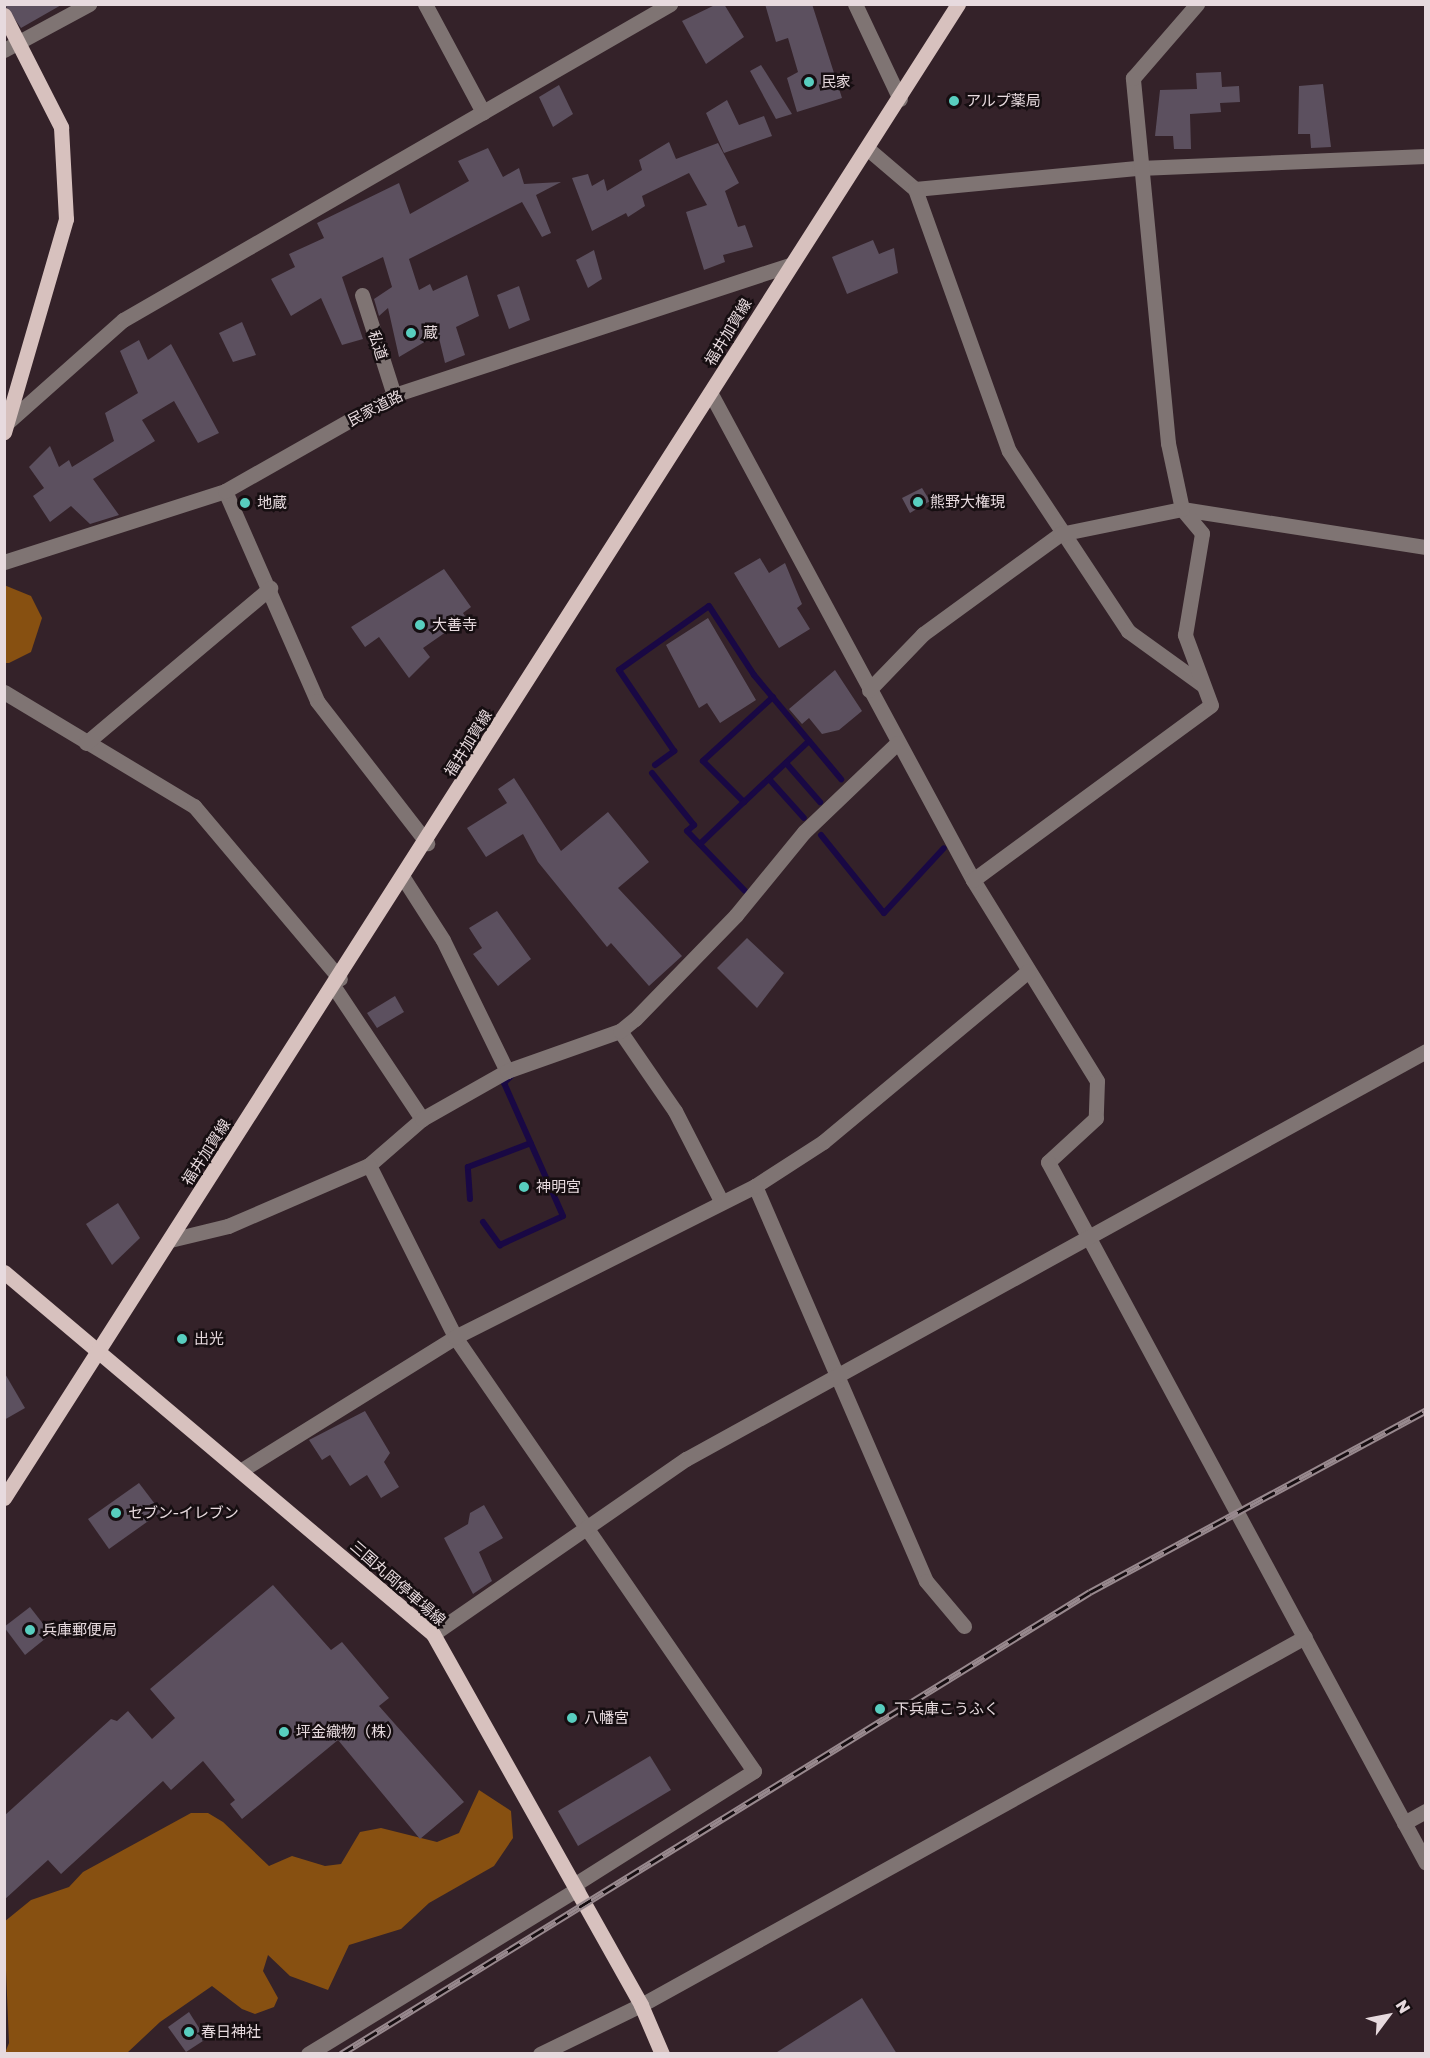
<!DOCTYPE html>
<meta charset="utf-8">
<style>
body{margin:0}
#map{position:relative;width:1430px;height:2058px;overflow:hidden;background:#342229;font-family:"Golos Text","Noto Sans JP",sans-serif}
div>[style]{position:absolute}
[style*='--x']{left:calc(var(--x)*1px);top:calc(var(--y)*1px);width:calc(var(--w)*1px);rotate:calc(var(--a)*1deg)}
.forest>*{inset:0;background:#875011}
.stream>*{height:6px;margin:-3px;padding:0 3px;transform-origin:3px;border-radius:3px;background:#190844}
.building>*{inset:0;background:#5c505f}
.minor>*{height:15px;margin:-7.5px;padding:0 7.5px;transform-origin:7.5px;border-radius:7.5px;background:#7f7473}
.major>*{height:15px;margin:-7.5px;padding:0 7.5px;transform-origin:7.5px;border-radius:7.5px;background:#d7c1be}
.rail>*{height:7px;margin-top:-3.5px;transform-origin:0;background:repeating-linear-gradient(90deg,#160e11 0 14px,#98898e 0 28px);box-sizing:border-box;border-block:2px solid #98898e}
.dots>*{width:16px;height:16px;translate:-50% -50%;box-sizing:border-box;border:3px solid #160e11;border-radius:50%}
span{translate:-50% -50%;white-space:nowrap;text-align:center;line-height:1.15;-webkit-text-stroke:5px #160e11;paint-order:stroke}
.poi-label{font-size:15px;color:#e7dade}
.left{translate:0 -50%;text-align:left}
.street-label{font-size:15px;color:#e7dade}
.frame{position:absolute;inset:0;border:6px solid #e7dade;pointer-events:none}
.north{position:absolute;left:1358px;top:1986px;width:60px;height:60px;-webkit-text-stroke:4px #160e11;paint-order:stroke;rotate:58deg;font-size:16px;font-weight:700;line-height:24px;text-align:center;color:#e7dade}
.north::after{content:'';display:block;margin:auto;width:21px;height:27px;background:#e7dade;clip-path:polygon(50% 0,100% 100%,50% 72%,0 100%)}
</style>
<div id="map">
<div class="forest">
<i style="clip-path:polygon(4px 585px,31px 596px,42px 618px,31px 652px,9px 663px,5px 663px)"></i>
<i style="clip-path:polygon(479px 1790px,511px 1811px,513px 1838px,494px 1866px,429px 1903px,401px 1929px,349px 1945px,328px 1990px,290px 1976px,268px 1955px,263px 1971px,278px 1998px,274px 2007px,255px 2014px,242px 2009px,212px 1986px,160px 2022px,127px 2053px,5px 2053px,9px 2043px,4px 1922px,31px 1900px,69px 1887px,83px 1872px,191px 1813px,208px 1813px,223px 1822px,269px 1866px,292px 1856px,325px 1866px,341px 1864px,360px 1832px,381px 1828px,437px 1842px,459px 1833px)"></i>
</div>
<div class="stream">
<i style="--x:773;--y:697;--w:95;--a:137.6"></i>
<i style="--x:703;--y:761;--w:58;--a:45"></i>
<i style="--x:744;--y:802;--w:89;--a:-43.2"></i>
<i style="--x:786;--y:763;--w:52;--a:48.9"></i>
<i style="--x:655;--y:765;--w:24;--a:-36"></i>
<i style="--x:674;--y:751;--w:98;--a:-124.2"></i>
<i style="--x:619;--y:670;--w:110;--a:-35.4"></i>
<i style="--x:709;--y:606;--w:82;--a:56.9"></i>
<i style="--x:754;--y:675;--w:136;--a:50.1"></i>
<i style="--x:652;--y:773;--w:67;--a:51.1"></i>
<i style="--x:694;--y:825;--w:9;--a:139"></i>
<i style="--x:687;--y:831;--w:83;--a:46"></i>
<i style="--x:769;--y:779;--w:52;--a:48.1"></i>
<i style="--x:821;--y:835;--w:100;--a:51.1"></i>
<i style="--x:884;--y:913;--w:88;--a:-47.3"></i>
<i style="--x:700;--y:844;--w:61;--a:-43.7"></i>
<i style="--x:470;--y:1199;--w:32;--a:-94"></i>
<i style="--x:468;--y:1167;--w:67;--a:-20.9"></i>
<i style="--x:483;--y:1222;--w:29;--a:54"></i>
<i style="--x:500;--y:1245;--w:69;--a:-24.7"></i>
<i style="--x:563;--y:1216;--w:145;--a:-113.9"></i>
<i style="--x:504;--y:1083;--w:10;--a:-45"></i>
</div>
<div class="building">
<i style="clip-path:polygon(4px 4px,63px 4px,21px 28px)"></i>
<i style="clip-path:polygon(717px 4px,724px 4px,744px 37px,706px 64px,682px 21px)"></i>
<i style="clip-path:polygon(765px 4px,812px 4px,842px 98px,797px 112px,787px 78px,798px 72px,788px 38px,776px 42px)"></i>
<i style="clip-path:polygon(761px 65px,792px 114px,776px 119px,750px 71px)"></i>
<i style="clip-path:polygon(1221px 72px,1222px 87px,1239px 86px,1240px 102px,1220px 103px,1221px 112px,1190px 114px,1191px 149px,1174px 149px,1173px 136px,1155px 136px,1160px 90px,1197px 89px,1196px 73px)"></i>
<i style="clip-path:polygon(1323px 84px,1331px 147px,1311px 148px,1310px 134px,1298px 134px,1299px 86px)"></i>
<i style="clip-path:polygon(559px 85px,573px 114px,553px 127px,539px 97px)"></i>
<i style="clip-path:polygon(727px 100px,739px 125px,764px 116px,772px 136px,724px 153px,706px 113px)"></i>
<i style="clip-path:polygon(669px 142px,676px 159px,718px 143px,739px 183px,725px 191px,738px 227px,745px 225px,753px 247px,723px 255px,725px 262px,704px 270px,686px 212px,707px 205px,689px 173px,642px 196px,645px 206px,628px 217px,626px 213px,592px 231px,572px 178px,588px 174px,592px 186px,604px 179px,607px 191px,642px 170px,639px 160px)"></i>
<i style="clip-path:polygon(488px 148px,503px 177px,519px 168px,524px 184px,561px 182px,536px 195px,551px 233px,542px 237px,522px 202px,409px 259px,419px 290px,430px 284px,433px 291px,467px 275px,479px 316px,456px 327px,465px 355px,445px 363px,438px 334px,399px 357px,388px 308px,379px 316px,374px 299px,392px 287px,383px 257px,342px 277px,363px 339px,342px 345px,321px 298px,291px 316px,271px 279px,295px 267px,289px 254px,324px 238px,317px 223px,399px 183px,410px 214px,469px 181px,458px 161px)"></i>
<i style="clip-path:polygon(873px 240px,879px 254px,894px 248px,898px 273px,847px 294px,832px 257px)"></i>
<i style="clip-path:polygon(594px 250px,602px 279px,588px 288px,576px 260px)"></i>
<i style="clip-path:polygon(519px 286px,530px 320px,509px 329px,497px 295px)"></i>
<i style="clip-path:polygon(242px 322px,256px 355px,233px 362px,219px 333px)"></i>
<i style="clip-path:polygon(139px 340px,148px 360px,171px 344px,219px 433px,198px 443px,174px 401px,142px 420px,155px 441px,93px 479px,119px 515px,90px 524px,71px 506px,50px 522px,33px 496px,44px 488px,29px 467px,50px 446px,59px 467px,69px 460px,72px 467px,114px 441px,105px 413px,138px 393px,120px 351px)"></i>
<i style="clip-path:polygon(922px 488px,930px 501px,910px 513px,902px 498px)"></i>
<i style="clip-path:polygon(760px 558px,769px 573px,785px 563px,802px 604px,797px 608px,810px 629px,779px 648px,734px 573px)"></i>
<i style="clip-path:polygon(444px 569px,471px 607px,463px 613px,466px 618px,423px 648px,430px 657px,409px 678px,379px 637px,365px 647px,351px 627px)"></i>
<i style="clip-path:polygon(708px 618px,756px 700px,720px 723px,707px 703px,699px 708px,666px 645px)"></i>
<i style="clip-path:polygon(835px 670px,862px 711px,839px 730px,822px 734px,809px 718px,802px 724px,789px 709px)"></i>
<i style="clip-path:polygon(514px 778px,561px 851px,608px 812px,649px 862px,618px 888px,682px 956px,649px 986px,611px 943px,607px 947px,538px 862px,523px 834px,486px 857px,467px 828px,507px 803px,498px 789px)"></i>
<i style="clip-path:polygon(497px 911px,531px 959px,498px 986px,473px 954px,482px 948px,469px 928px)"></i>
<i style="clip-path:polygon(747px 938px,784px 973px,757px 1008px,717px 968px)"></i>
<i style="clip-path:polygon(395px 996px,404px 1012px,377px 1028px,367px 1013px)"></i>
<i style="clip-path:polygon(118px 1203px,140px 1238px,112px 1265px,86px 1224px)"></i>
<i style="clip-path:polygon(4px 1372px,25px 1408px,4px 1420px)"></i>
<i style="clip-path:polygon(365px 1411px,390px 1453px,384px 1462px,399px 1487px,381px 1498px,367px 1475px,350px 1486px,330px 1455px,322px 1460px,309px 1440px)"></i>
<i style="clip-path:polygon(139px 1483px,161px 1512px,109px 1549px,88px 1519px)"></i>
<i style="clip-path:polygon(484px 1505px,503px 1538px,479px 1552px,492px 1581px,473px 1594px,444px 1538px,468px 1524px,470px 1513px)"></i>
<i style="clip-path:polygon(273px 1585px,331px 1650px,342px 1642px,389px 1698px,379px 1706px,464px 1802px,420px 1839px,338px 1740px,242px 1819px,230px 1804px,235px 1800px,203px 1761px,171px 1790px,163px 1781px,61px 1874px,48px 1860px,4px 1900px,4px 1816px,111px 1719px,117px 1721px,128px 1711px,152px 1739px,175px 1718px,150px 1689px)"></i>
<i style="clip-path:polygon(30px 1607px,51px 1634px,25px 1655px,4px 1627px)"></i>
<i style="clip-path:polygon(650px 1756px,671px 1790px,578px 1846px,558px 1811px)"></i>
<i style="clip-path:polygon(862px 1998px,897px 2054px,774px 2054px)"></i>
<i style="clip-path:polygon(189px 2012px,206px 2039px,186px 2052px,168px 2027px)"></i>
</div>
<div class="minor">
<i style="--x:425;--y:4;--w:123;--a:61.8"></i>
<i style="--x:855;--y:4;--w:105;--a:64.7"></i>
<i style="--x:4;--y:50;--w:97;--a:-28.4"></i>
<i style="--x:868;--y:149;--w:62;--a:40.4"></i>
<i style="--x:915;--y:189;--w:225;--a:-5.4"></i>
<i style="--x:1139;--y:168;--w:287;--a:-2.4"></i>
<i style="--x:915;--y:189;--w:278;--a:70.3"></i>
<i style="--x:1009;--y:451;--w:216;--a:56.5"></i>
<i style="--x:1128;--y:631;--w:92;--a:35.8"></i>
<i style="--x:362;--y:295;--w:105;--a:72.3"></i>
<i style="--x:711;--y:394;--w:552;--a:61.67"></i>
<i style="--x:973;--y:880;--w:236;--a:58.3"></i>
<i style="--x:1097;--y:1081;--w:37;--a:92"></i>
<i style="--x:1096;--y:1118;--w:65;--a:137.5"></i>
<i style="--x:1048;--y:1162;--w:796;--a:61.67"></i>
<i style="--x:8;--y:422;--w:154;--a:-41.6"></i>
<i style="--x:123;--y:320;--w:632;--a:-30.01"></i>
<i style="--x:225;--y:491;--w:229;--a:66.3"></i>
<i style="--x:317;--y:701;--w:180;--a:52.2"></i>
<i style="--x:4;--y:562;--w:232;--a:-17.8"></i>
<i style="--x:225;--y:491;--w:194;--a:-29.6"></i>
<i style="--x:394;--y:395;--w:417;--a:-18.2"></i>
<i style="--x:869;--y:690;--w:78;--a:-46"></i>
<i style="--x:923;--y:634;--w:170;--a:-36.1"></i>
<i style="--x:1060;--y:534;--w:125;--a:-11.6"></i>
<i style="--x:1182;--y:509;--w:247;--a:8.9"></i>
<i style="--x:4;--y:692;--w:222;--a:31"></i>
<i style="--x:194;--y:806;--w:226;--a:49.8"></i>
<i style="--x:86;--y:743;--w:241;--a:-40.1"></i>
<i style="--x:404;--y:879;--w:72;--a:57.4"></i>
<i style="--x:443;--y:940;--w:146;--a:64"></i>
<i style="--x:973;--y:880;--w:295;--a:-36.3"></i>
<i style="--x:1211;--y:705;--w:75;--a:-110.4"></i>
<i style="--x:1185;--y:635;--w:103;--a:-80.5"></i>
<i style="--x:1202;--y:533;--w:31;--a:-130"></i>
<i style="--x:1182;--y:509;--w:67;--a:-102"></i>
<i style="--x:1168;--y:443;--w:367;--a:-95.5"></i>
<i style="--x:1133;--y:78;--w:98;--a:-49.1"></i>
<i style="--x:334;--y:987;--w:159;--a:56.3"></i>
<i style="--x:620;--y:1031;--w:97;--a:55.5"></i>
<i style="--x:675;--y:1111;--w:101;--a:62.9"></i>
<i style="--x:369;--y:1165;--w:70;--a:-41"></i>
<i style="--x:422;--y:1119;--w:98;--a:-29.5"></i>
<i style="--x:507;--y:1071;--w:120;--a:-19.5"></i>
<i style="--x:620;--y:1031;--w:19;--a:-39"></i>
<i style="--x:635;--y:1019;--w:145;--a:-45.8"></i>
<i style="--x:736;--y:915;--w:107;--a:-50.7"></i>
<i style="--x:804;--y:832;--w:129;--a:-43.7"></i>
<i style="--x:755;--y:1186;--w:430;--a:66.6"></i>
<i style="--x:926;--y:1581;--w:59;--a:49.8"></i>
<i style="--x:170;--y:1240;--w:60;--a:-13.6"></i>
<i style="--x:228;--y:1226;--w:154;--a:-23.4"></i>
<i style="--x:369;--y:1165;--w:192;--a:63.4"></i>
<i style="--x:455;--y:1337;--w:527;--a:55.44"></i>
<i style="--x:754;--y:1771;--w:213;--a:147.7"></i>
<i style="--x:240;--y:1471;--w:253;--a:-31.9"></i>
<i style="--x:455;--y:1337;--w:336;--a:-26.7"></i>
<i style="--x:755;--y:1186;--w:81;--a:-32.9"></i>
<i style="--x:823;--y:1142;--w:267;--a:-39.8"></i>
<i style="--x:433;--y:1634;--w:308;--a:-34.7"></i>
<i style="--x:686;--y:1459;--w:845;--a:-28.87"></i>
<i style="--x:1404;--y:1823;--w:25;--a:-29"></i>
<i style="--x:308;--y:2054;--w:316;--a:-31.5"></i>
<i style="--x:540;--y:2054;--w:112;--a:-25.9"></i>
<i style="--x:641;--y:2005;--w:759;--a:-29"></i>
</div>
<div class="major">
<i style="--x:4;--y:15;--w:126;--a:63"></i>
<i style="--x:61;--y:127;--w:92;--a:86.9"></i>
<i style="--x:66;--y:219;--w:222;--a:106.2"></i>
<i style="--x:4;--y:1272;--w:561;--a:40.16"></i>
<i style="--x:433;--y:1634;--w:425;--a:60.7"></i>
<i style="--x:641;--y:2005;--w:53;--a:66.8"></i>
<i style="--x:4;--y:1498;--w:1773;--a:-57.44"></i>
</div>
<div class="rail">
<i style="--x:341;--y:2054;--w:880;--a:-31.67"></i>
<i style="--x:1090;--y:1592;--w:382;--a:-28.4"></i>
</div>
<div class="dots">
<i style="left:809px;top:82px;background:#58cebf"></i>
<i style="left:954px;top:101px;background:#58cebf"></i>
<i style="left:411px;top:333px;background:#58cebf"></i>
<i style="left:918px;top:502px;background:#58cebf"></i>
<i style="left:245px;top:503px;background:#58cebf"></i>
<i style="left:420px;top:625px;background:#58cebf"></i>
<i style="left:524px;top:1187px;background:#58cebf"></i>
<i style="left:182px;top:1339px;background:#58cebf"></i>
<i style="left:116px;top:1513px;background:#58cebf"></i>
<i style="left:30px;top:1630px;background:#58cebf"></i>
<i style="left:880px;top:1709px;background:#58cebf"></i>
<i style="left:572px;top:1718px;background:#58cebf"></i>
<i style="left:284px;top:1732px;background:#58cebf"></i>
<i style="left:189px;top:2032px;background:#58cebf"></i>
</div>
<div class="poi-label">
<span class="left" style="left:821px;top:82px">民家</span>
<span class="left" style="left:966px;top:101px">アルプ薬局</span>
<span class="left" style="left:423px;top:333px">蔵</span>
<span class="left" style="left:930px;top:502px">熊野大権現</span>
<span class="left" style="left:257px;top:503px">地蔵</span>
<span class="left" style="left:432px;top:625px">大善寺</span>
<span class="left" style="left:536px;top:1187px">神明宮</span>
<span class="left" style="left:194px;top:1339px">出光</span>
<span class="left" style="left:128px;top:1513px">セブン-イレブン</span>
<span class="left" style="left:42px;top:1630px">兵庫郵便局</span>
<span class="left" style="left:894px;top:1709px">下兵庫こうふく</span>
<span class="left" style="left:584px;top:1718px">八幡宮</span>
<span class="left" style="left:296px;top:1732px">坪金織物（株）</span>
<span class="left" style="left:201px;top:2032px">春日神社</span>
</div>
<div class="street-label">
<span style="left:728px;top:332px;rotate:-59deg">福井加賀線</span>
<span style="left:378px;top:345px;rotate:72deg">私道</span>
<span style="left:375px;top:408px;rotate:-27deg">民家道路</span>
<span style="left:468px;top:743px;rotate:-58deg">福井加賀線</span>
<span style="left:206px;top:1152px;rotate:-57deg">福井加賀線</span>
<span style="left:398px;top:1583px;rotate:41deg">三国丸岡停車場線</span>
</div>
<div class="frame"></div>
<div class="north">N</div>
</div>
